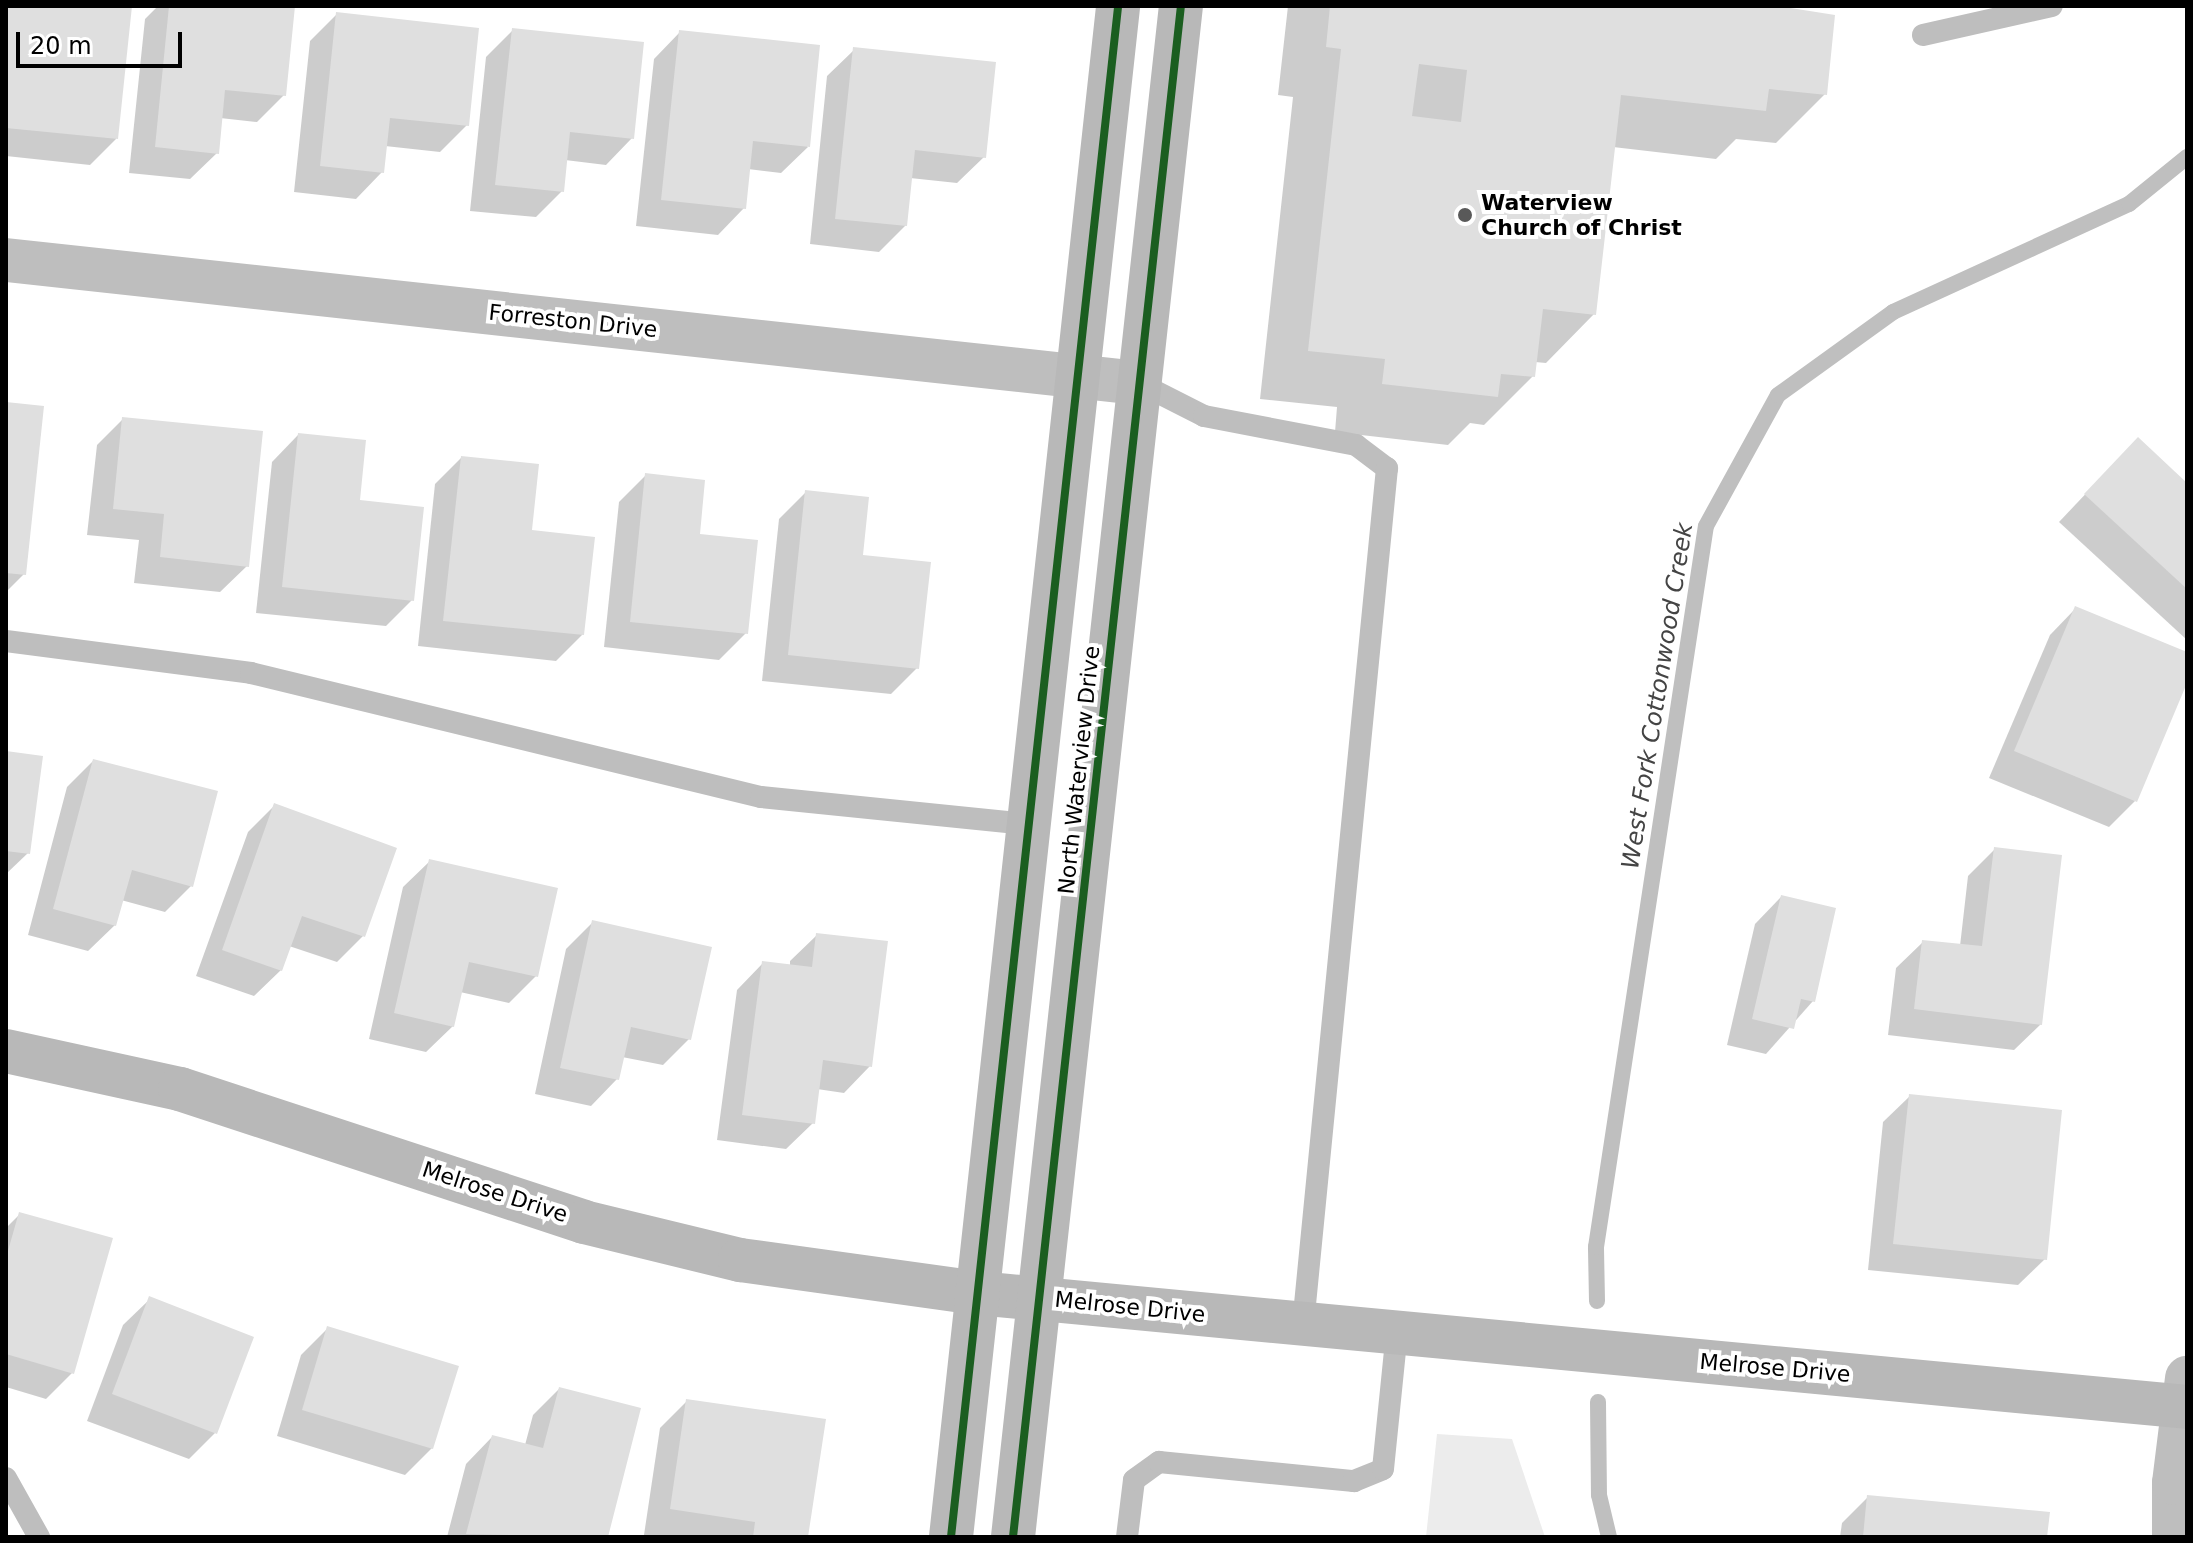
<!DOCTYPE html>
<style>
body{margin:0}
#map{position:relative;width:2193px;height:1543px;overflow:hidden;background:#fff;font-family:"DejaVu Sans",sans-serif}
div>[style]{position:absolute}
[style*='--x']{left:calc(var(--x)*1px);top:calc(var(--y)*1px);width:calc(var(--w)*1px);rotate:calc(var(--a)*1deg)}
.green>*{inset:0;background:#ececec}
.shadow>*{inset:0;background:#0003}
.stream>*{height:16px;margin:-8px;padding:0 8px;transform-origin:8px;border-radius:8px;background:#bfbfbf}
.building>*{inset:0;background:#dfdfdf}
.lane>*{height:22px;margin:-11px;padding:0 11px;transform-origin:11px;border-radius:11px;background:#bebebe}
.street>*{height:44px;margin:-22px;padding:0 22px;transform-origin:22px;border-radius:22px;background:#bebebe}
.secondary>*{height:44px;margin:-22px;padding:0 22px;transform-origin:22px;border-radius:22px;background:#b8b8b8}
.cycleway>*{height:8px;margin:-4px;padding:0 4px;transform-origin:4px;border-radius:4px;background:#1b5e20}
.dots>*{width:22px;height:22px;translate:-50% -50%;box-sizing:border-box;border:4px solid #fff;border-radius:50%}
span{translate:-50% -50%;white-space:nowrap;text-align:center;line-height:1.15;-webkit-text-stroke:8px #fff;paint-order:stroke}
.poi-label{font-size:22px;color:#000;font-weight:700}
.left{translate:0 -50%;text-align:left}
.street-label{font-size:22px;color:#000}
.water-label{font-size:24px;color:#444;font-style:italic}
.frame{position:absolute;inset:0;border:8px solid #000;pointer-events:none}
.scale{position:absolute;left:16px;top:32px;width:166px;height:36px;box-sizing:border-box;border:4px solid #000;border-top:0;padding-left:10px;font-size:24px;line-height:28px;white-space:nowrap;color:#000;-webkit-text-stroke:6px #fff;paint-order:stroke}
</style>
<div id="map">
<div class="green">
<i style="clip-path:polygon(1437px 1434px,1512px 1439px,1545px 1537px,1426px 1537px)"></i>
</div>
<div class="shadow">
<i style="clip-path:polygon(6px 6px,130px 6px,116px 139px,90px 165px,6px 156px)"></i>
<i style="clip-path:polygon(158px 6px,293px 6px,284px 95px,257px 122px,220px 118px,217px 153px,190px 179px,129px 173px,145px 19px)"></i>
<i style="clip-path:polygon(1288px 6px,1776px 6px,1825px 94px,1776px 143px,1736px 139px,1716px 159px,1613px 147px,1594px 314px,1546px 363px,1535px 362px,1533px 376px,1484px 425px,1470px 423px,1448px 445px,1335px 432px,1337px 407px,1260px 399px,1293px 97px,1278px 95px)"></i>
<i style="clip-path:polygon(336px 15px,467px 125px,440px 152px,385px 146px,382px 172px,356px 199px,294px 192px,310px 41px)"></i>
<i style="clip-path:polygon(513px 30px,632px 138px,606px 165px,565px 160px,562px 191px,536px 217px,470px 211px,486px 57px)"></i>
<i style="clip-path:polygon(680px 32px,808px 147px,781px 173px,748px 169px,744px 208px,718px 235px,636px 226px,654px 59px)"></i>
<i style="clip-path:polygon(854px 50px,984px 157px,957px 183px,910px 178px,906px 225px,879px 252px,810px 244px,827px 76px)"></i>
<i style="clip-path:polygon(6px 404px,24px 574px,6px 592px)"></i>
<i style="clip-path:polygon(123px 419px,247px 566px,220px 592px,134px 583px,139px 540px,87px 535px,97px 445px)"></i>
<i style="clip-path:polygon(298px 435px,358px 502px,412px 600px,386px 626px,256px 613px,272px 462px)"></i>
<i style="clip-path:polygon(461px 458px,530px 532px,583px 634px,556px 661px,418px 646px,435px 484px)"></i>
<i style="clip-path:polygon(2112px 466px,2187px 485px,2187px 640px,2059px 522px)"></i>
<i style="clip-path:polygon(646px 475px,697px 535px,746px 633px,719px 660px,604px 647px,619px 502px)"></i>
<i style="clip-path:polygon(806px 492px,861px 556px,917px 668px,891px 694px,762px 681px,779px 519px)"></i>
<i style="clip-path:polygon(2076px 608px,2187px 655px,2187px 678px,2135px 801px,2109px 827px,1989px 778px,2050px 635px)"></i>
<i style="clip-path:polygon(6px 753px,28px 853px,6px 874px)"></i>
<i style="clip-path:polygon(93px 761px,191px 886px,165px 912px,121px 900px,115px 925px,88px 951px,28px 935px,67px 787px)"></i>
<i style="clip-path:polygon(274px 806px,363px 936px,337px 962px,289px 946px,281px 970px,254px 996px,196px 976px,248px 832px)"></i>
<i style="clip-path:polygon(1995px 849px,2041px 1024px,2014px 1050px,1888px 1035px,1896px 968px,1923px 942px,1960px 946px,1968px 876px)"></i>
<i style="clip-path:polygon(430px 861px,536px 976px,509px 1003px,460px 992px,453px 1026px,426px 1052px,369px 1039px,403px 887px)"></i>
<i style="clip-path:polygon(1781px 897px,1813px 1001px,1766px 1054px,1727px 1045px,1755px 924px)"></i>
<i style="clip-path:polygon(593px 922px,689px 1039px,663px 1065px,622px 1057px,617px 1079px,591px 1106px,535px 1094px,566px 949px)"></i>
<i style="clip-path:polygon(817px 935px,870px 1066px,844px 1093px,817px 1089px,813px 1123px,786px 1149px,717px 1140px,737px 990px,763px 963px,790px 967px,790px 961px)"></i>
<i style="clip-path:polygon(1910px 1096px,2045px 1259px,2018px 1285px,1868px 1270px,1883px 1122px)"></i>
<i style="clip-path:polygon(20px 1214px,72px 1373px,46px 1399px,6px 1387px,6px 1228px)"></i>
<i style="clip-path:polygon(150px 1299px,215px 1433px,189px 1459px,87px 1421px,123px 1325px)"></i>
<i style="clip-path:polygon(328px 1328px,432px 1448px,405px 1475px,277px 1436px,301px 1355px)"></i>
<i style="clip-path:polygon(559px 1389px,639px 1410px,606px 1537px,447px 1537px,466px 1464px,492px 1437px,525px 1445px,533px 1415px)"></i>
<i style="clip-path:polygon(687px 1401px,806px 1537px,644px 1535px,660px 1428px)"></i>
<i style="clip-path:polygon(1868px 1497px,2045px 1537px,1840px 1537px,1842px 1523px)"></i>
</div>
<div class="stream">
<i style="--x:1597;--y:1301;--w:54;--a:-91.1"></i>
<i style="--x:1596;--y:1247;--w:729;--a:-81.33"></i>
<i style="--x:1706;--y:526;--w:149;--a:-61.2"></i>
<i style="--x:1778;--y:395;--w:142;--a:-35.8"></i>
<i style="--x:1893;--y:312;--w:260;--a:-24.6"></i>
<i style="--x:2129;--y:204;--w:75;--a:-39"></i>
<i style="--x:1598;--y:1402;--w:93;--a:89.4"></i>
<i style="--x:1599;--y:1495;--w:43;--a:76.6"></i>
</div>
<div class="building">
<i style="clip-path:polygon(6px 6px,132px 6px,118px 139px,6px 128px)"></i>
<i style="clip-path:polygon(169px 6px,295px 6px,286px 96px,225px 90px,219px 154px,155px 147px)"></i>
<i style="clip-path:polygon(evenodd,1330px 6px,1778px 6px,1835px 15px,1827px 95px,1769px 89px,1766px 111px,1621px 95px,1596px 315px,1543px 309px,1535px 377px,1501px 374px,1498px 397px,1382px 384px,1385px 359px,1308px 351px,1341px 49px,1326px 47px,1330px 6px,1419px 64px,1467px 70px,1461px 122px,1412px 116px,1419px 64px)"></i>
<i style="clip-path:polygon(336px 12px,479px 28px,469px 126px,390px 118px,384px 173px,320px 166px)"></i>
<i style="clip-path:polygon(512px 28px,644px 42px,634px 139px,570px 132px,564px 192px,495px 185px)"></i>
<i style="clip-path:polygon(679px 30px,820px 45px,810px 147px,753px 141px,746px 209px,661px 200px)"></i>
<i style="clip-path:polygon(853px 47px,996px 62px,986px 158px,915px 150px,907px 226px,835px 219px)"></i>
<i style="clip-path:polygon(6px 402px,44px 406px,26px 575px,6px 573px)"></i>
<i style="clip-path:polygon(122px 417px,263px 431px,249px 567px,160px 557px,164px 514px,113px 509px)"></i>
<i style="clip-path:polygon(298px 433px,366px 440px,360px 500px,424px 507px,414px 601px,282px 587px)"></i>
<i style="clip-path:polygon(2138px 437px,2187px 483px,2187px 589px,2084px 494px)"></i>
<i style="clip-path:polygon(461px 456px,539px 464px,532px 530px,595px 537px,584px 635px,443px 621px)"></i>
<i style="clip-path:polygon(645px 473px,705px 480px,700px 534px,758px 540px,748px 634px,630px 622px)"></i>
<i style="clip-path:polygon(805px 490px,869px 497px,863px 555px,931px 562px,919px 669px,788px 655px)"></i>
<i style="clip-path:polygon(2075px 606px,2187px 652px,2187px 683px,2137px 802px,2014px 751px)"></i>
<i style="clip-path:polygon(6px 751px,43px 756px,30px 854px,6px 851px)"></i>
<i style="clip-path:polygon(93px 759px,218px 791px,193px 887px,132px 870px,116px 926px,53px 909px)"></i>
<i style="clip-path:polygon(274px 803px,397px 848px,365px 937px,302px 916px,282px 971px,222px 950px)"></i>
<i style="clip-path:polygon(1994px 847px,2062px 855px,2042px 1025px,1914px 1009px,1922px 940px,1982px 946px)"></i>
<i style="clip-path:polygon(429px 859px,558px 888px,538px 977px,469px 962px,454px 1027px,394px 1013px)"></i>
<i style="clip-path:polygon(1781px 895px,1836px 908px,1815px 1002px,1801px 999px,1794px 1029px,1752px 1019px)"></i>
<i style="clip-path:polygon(592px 920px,712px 947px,691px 1040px,631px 1027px,619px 1080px,560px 1068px)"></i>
<i style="clip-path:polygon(816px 933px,888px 941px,872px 1067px,823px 1060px,815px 1124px,742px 1115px,762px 961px,812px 967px)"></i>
<i style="clip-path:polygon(1909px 1094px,2062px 1110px,2047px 1260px,1893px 1244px)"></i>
<i style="clip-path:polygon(19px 1212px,113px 1238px,74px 1374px,6px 1354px,6px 1258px)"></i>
<i style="clip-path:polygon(149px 1296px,254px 1337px,217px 1434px,112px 1394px)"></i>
<i style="clip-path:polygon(327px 1326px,459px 1366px,433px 1449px,302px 1410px)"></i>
<i style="clip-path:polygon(559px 1387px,641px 1408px,608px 1537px,466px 1534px,492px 1435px,543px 1448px)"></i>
<i style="clip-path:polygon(686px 1399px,826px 1419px,808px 1537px,753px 1537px,755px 1522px,670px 1509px)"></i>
<i style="clip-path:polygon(1867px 1495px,2050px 1512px,2047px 1537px,1863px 1537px)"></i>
</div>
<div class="lane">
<i style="--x:1923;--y:35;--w:132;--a:-12.7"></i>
<i style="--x:1139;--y:383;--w:73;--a:26.9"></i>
<i style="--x:1204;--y:416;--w:155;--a:10.8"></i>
<i style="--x:1356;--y:445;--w:39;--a:37"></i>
<i style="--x:1387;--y:468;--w:860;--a:95.6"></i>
<i style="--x:6;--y:641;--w:247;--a:7.4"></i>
<i style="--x:251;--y:673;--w:525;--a:13.67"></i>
<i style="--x:761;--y:797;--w:269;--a:5.8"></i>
<i style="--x:6;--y:1478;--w:68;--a:60.8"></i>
<i style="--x:1127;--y:1537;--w:57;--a:-83"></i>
<i style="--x:1134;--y:1480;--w:31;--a:-36"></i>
<i style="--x:1159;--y:1462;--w:196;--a:5.6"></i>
<i style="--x:1354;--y:1481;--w:31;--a:-22"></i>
<i style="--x:1383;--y:1469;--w:138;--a:-84.2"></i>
</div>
<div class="street">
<i style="--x:6;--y:260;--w:1140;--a:6.2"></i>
<i style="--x:2174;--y:1537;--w:54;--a:-90"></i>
<i style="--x:2174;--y:1483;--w:106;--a:-82.9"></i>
</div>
<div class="secondary">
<i style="--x:6;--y:1051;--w:178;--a:12.3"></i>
<i style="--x:180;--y:1089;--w:425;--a:18.2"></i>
<i style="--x:584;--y:1222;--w:161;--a:13.7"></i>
<i style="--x:740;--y:1260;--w:239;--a:7.9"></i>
<i style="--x:977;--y:1293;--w:1215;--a:5.38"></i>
<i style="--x:951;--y:1537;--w:1540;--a:-83.77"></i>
<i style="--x:1013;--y:1537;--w:1540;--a:-83.74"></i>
</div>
<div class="cycleway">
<i style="--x:951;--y:1537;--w:1540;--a:-83.77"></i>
<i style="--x:1013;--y:1537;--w:1540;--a:-83.74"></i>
</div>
<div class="dots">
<i style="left:1465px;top:215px;background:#595959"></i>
</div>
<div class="poi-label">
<span class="left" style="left:1481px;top:215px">Waterview<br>Church of Christ</span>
</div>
<div class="street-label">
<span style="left:573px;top:321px;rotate:6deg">Forreston Drive</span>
<span style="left:1079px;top:770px;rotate:-84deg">North Waterview Drive</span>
<span style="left:495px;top:1192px;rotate:18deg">Melrose Drive</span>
<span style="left:1130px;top:1307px;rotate:6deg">Melrose Drive</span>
<span style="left:1775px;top:1368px;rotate:5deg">Melrose Drive</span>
</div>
<div class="water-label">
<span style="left:1658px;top:696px;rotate:-81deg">West Fork Cottonwood Creek</span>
</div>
<div class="frame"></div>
<div class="scale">20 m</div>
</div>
